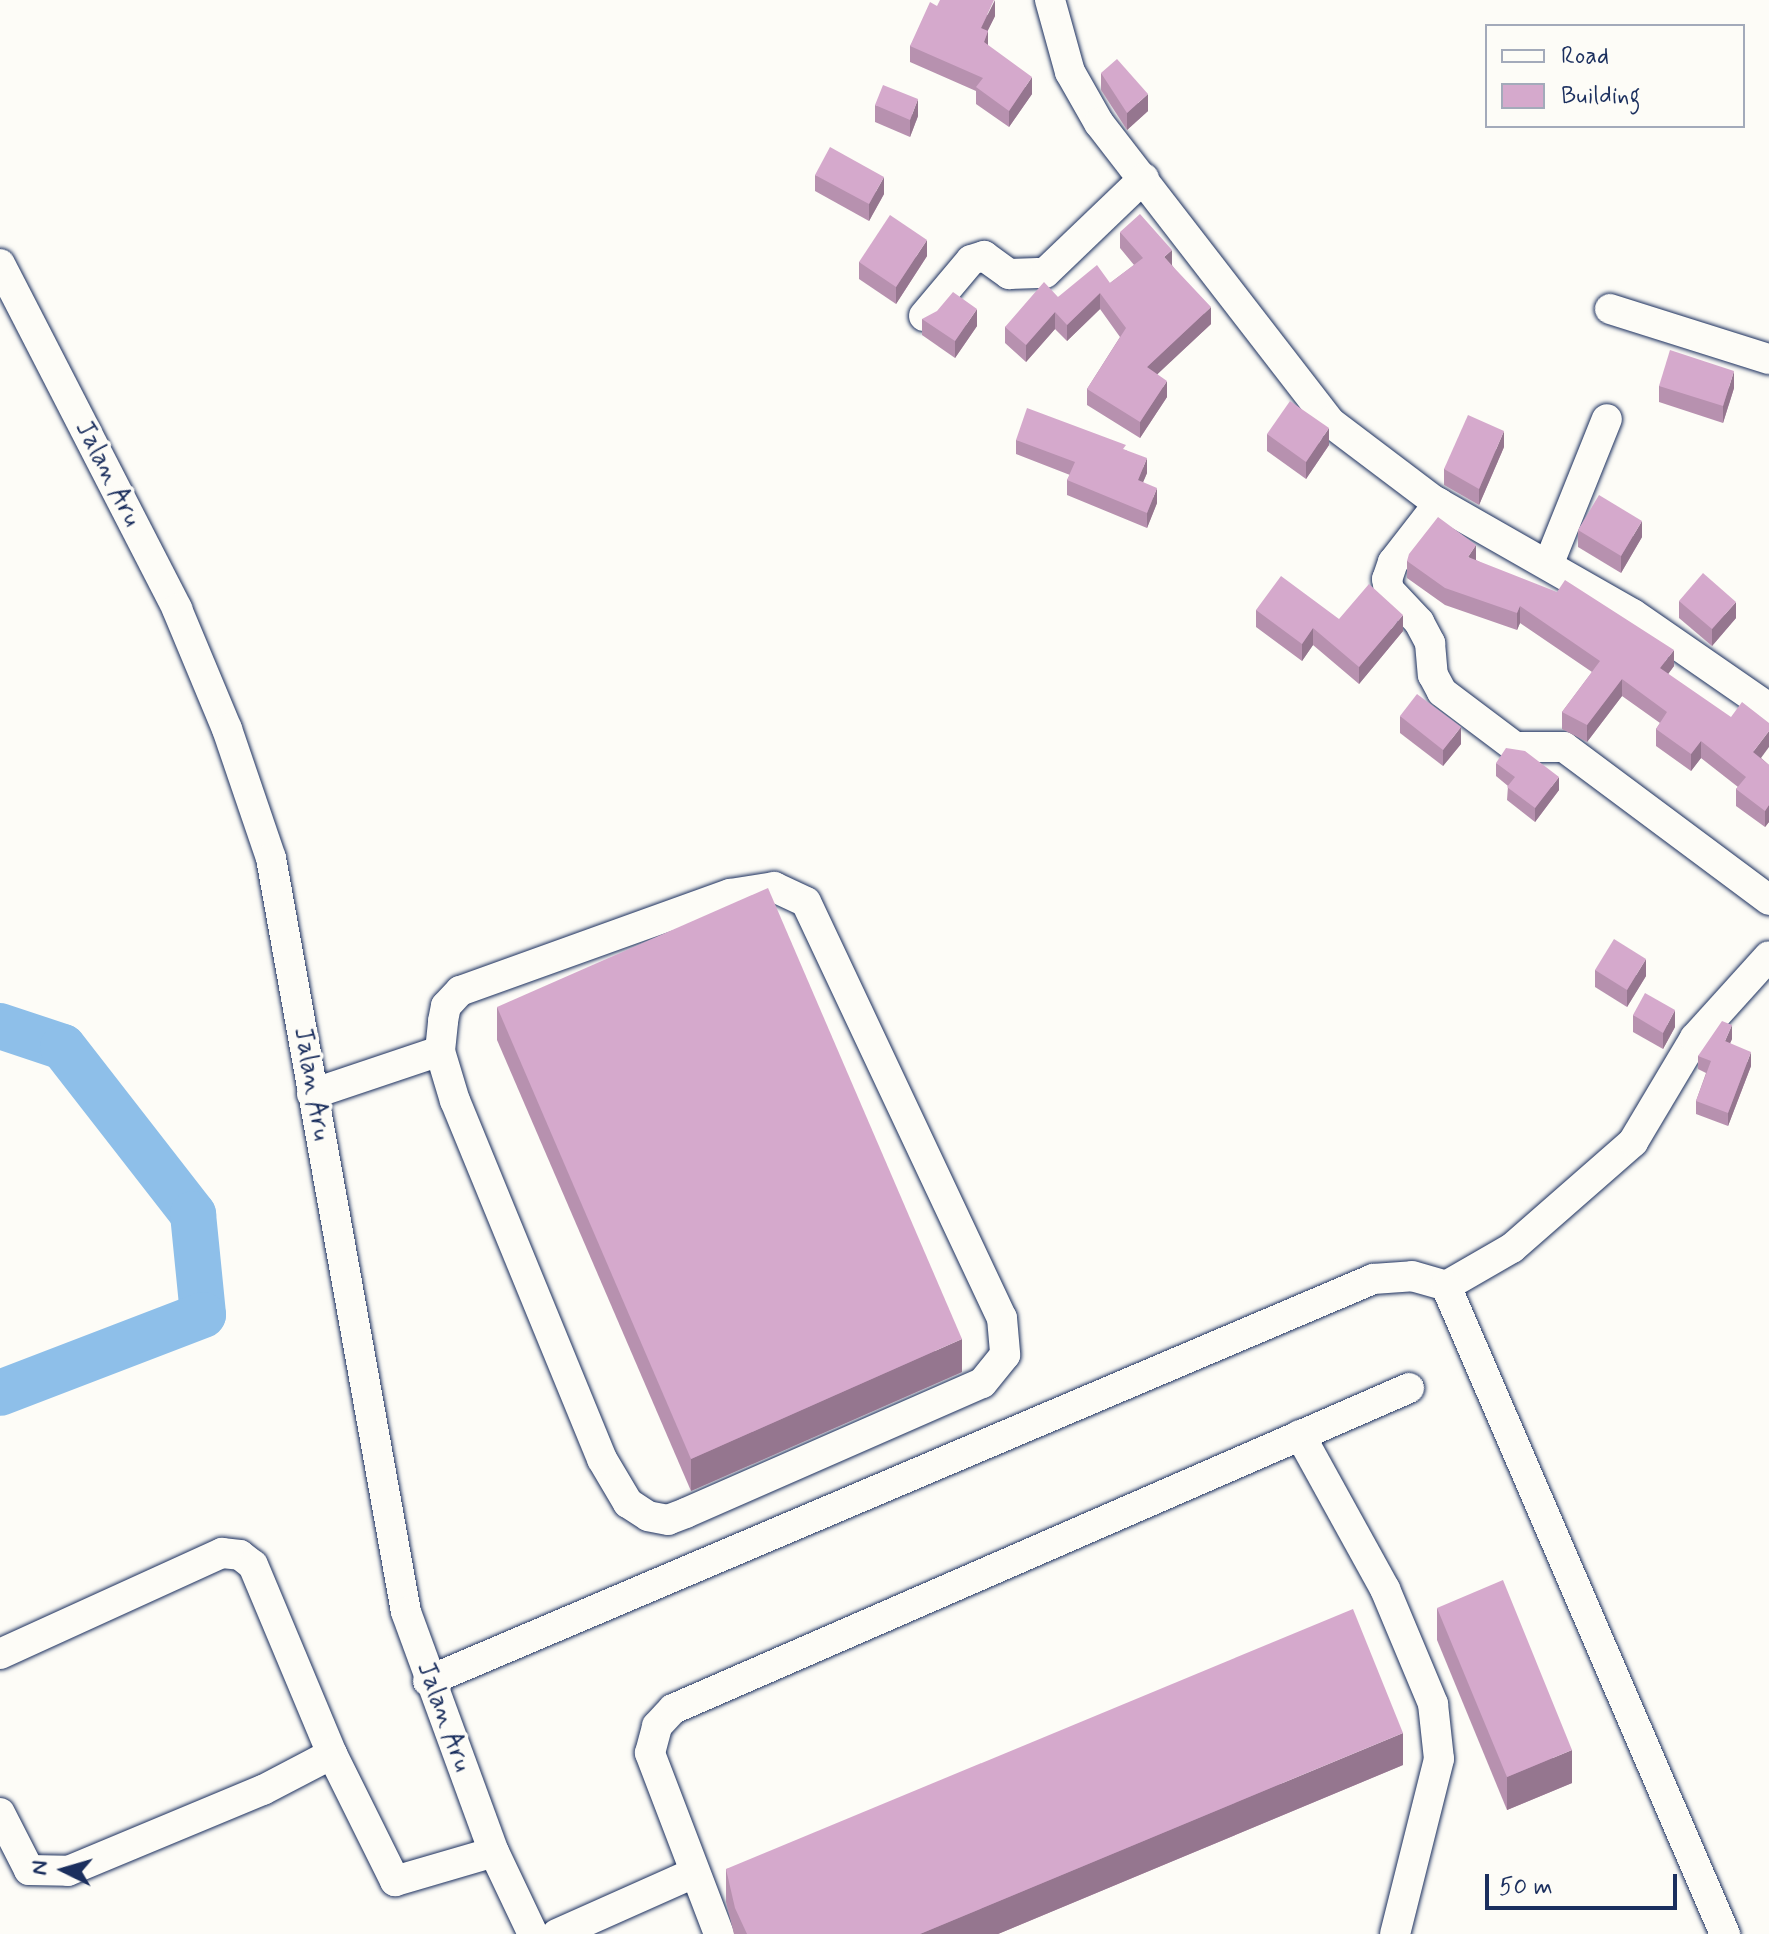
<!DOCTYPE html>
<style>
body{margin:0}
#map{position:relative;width:1769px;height:1934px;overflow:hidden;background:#fdfcf7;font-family:Mynerve,sans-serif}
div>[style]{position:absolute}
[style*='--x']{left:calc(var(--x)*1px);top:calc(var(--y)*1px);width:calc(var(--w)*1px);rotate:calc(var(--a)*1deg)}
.river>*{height:46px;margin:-23px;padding:0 23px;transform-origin:23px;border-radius:23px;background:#8ebfe9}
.roads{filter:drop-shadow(0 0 2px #1b2f5e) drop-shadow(0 0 2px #1b2f5e)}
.minor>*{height:30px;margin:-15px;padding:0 15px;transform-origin:15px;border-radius:15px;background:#fdfcf7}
.wall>*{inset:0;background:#b791af}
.shaded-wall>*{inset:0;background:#95768f}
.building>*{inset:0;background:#d5a9cc}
span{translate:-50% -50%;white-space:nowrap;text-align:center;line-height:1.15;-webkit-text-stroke:7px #fdfcf7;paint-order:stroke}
.street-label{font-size:26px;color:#1b2f5e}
.legend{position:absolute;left:1485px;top:24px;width:260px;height:104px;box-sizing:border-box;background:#fdfcf7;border:2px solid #a3aaba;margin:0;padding:10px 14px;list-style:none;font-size:24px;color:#1b2f5e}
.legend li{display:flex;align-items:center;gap:16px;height:40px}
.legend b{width:40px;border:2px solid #a3aaba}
.north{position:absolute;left:24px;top:1830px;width:80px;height:80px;-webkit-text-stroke:6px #fdfcf7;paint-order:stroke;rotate:275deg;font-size:22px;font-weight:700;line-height:32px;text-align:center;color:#1b2f5e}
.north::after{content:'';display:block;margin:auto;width:28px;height:36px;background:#1b2f5e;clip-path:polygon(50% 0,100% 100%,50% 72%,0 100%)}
.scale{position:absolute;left:1485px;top:1874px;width:192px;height:36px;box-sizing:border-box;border:4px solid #1b2f5e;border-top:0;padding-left:10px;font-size:24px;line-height:28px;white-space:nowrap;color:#1b2f5e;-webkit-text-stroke:6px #fdfcf7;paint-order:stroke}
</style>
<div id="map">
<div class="river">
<i style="--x:0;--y:1026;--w:66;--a:18.4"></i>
<i style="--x:63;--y:1047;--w:212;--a:52.1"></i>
<i style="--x:193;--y:1214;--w:101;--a:84.3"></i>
<i style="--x:203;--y:1315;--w:217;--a:159"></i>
</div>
<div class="roads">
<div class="minor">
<i style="--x:1050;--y:0;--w:75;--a:74.5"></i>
<i style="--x:1070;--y:72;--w:59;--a:60.4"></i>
<i style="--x:1099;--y:123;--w:378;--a:52.3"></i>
<i style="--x:1330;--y:422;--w:129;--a:37.1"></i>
<i style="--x:1433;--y:500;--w:230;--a:29.7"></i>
<i style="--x:1633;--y:614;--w:165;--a:34.7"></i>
<i style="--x:0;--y:264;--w:388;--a:62.8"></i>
<i style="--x:177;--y:609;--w:130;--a:67.4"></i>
<i style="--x:227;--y:729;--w:136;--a:71.2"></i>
<i style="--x:271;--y:858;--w:766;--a:79.85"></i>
<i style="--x:406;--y:1612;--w:256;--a:69.9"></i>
<i style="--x:494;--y:1852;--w:91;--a:64.6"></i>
<i style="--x:1610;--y:309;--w:167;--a:17.5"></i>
<i style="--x:924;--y:316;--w:73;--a:-50"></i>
<i style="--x:971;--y:260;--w:14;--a:-17"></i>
<i style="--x:984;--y:256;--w:31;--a:36"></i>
<i style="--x:1009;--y:274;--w:36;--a:-2"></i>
<i style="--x:1045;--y:273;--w:137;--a:-43.8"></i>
<i style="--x:1439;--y:503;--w:75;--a:127.9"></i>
<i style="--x:1393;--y:562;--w:18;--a:109"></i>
<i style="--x:1387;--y:579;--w:11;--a:80"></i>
<i style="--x:1389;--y:590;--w:44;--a:46.8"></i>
<i style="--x:1419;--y:622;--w:24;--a:62"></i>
<i style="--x:1430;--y:643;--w:32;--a:85"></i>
<i style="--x:1433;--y:675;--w:19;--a:62"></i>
<i style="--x:1442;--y:692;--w:91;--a:37"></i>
<i style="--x:1515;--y:747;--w:49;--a:0"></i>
<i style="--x:1564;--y:747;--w:256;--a:36.7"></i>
<i style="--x:1549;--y:563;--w:155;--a:-68.1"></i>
<i style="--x:774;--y:887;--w:35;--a:25"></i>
<i style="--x:806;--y:902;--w:460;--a:64.8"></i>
<i style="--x:1002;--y:1318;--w:37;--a:85"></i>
<i style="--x:1005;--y:1355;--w:36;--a:129"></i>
<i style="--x:982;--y:1383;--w:323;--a:156.3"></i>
<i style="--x:686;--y:1513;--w:19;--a:159"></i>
<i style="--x:668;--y:1520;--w:20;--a:-169"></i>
<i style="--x:648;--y:1516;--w:24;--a:-147"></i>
<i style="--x:628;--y:1503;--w:51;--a:-120.6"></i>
<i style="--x:602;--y:1459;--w:387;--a:-112.3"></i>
<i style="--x:455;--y:1101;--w:52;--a:-106.7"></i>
<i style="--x:440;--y:1051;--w:30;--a:-84"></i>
<i style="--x:443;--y:1021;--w:15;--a:-79"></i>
<i style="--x:446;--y:1006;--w:21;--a:-47"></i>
<i style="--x:460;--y:991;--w:287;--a:-19.8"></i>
<i style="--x:730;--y:894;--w:45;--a:-9"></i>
<i style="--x:312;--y:1094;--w:135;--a:-18.6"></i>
<i style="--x:1446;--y:1286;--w:76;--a:-29.9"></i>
<i style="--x:1512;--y:1248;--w:161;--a:-41.2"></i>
<i style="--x:1633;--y:1142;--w:121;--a:-59.2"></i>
<i style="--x:1695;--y:1038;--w:110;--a:-47.9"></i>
<i style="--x:1300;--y:1435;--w:176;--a:61.1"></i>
<i style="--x:1385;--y:1589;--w:125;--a:67.3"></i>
<i style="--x:1433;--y:1704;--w:55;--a:83.8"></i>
<i style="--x:1439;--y:1759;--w:180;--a:104.1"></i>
<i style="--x:0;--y:1654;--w:244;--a:-24.5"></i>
<i style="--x:222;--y:1553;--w:18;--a:6"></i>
<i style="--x:240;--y:1555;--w:16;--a:38"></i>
<i style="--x:253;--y:1565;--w:205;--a:67.3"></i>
<i style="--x:428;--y:1681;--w:1027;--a:-23.04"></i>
<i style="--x:1373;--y:1279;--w:39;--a:-4"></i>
<i style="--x:1412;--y:1276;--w:35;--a:16"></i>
<i style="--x:1446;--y:1286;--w:706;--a:66.71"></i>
<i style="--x:0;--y:1813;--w:64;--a:63"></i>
<i style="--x:29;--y:1870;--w:39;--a:1"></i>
<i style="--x:68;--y:1871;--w:211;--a:-22.6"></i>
<i style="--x:263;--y:1790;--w:78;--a:-27.6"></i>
<i style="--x:332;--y:1754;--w:142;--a:63.6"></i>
<i style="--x:395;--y:1881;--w:103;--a:-16.3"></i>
<i style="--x:557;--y:1934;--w:148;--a:-24"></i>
<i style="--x:719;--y:1934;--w:194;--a:-110.9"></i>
<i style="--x:650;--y:1753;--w:28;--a:-75"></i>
<i style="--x:657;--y:1726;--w:23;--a:-47"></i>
<i style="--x:673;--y:1709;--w:803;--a:-23.56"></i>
</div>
</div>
<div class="wall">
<i style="clip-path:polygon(937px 6px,995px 16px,988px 30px,988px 46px,1032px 94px,1009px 127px,976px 104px,976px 91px,910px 62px,910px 46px)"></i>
<i style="clip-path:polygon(1101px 73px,1148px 111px,1127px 130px,1101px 90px)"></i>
<i style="clip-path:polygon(875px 105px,918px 116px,910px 137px,875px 122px)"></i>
<i style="clip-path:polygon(815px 175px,884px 194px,869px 221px,815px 191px)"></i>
<i style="clip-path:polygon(1120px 232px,1172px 265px,1211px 324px,1157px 374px,1167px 397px,1140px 438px,1087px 405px,1087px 389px,1120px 337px,1100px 309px,1067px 341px,1055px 329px,1026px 362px,1005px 343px,1005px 327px,1058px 297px,1110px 283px,1134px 265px,1120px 248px)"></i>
<i style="clip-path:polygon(927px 256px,896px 304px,859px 279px,859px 262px)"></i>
<i style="clip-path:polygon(922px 319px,977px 326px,955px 358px,922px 335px)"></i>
<i style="clip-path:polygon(1659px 386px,1734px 388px,1723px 423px,1659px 402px)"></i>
<i style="clip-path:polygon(1267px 434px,1329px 445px,1306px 479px,1267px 451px)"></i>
<i style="clip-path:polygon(1016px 440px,1126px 450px,1147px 473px,1143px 482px,1157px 503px,1147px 528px,1067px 495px,1067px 480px,1070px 475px,1016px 454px)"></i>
<i style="clip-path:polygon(1504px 447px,1479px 505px,1444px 485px,1444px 469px)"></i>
<i style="clip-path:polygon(1578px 530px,1642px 537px,1621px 573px,1578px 547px)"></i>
<i style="clip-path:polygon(1476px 560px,1674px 666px,1668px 674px,1769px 765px,1769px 822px,1765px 827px,1736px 806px,1736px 789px,1738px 787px,1701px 758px,1691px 771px,1656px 746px,1656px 729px,1660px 723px,1622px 696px,1587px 742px,1562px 729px,1562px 712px,1592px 672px,1520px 623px,1517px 630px,1445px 605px,1407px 578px,1407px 561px)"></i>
<i style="clip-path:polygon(1679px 601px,1736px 618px,1712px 646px,1679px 618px)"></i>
<i style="clip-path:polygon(1256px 610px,1339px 619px,1403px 631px,1359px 684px,1313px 645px,1302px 661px,1256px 627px)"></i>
<i style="clip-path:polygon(1400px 716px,1461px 744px,1443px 766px,1400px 733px)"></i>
<i style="clip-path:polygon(1496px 763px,1559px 790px,1535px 822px,1507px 800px,1508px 786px,1496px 776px)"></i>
<i style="clip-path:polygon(1595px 970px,1646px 976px,1627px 1007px,1595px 987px)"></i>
<i style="clip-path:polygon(497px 1007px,962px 1372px,691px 1491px,497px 1040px)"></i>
<i style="clip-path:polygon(1633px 1015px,1675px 1027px,1663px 1049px,1633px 1032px)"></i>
<i style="clip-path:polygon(1732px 1039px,1730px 1043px,1751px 1066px,1728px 1126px,1696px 1114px,1696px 1101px,1706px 1073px,1698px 1069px,1698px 1056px)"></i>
<i style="clip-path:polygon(1437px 1608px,1572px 1783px,1507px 1810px,1437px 1640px)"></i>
<i style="clip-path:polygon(1403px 1765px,998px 1934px,734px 1934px,726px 1902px,726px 1869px)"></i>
</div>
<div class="shaded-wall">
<i style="clip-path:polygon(995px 0,995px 16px,981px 44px,981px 28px)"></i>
<i style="clip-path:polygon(988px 31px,988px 48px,984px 42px)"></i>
<i style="clip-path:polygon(1032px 77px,1032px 94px,1009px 127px,1009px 111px)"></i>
<i style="clip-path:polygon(1148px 94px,1148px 111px,1127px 130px,1127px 113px)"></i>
<i style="clip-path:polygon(918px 99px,918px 116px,910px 137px,910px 120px)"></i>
<i style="clip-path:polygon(884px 177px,884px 194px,869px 221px,869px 204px)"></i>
<i style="clip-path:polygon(927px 240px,927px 256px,896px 304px,896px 287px)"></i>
<i style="clip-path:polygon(1172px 250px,1172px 266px,1164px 257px)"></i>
<i style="clip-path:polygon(1100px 293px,1100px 309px,1067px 341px,1067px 325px)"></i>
<i style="clip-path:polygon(1211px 307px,1211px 324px,1147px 384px,1147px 367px)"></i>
<i style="clip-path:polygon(977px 309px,977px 326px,955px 358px,955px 341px)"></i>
<i style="clip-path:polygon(1055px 312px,1055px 329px,1026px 362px,1026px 345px)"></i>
<i style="clip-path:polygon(1734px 371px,1734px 388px,1723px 423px,1723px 406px)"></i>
<i style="clip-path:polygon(1167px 381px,1167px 397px,1140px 438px,1140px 422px)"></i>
<i style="clip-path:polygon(1329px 428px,1329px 445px,1306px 479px,1306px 462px)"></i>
<i style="clip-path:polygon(1504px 431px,1504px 447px,1479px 505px,1479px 489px)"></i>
<i style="clip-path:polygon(1147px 458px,1147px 473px,1138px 494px,1138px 480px)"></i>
<i style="clip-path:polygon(1157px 488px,1157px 503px,1147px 528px,1147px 513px)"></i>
<i style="clip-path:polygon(1642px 521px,1642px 537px,1621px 573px,1621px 556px)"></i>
<i style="clip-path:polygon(1476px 545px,1476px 562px,1468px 557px)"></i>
<i style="clip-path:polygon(1736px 602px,1736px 618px,1712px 646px,1712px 629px)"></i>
<i style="clip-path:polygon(1520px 606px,1520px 623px,1517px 630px,1517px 613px)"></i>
<i style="clip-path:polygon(1403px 615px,1403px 631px,1359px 684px,1359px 667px)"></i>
<i style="clip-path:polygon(1313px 628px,1313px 645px,1302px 661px,1302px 644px)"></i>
<i style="clip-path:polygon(1674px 650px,1674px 666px,1660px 685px,1660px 668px)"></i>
<i style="clip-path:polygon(1622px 679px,1622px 696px,1587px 742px,1587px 725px)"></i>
<i style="clip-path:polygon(1461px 727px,1461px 744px,1443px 766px,1443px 750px)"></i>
<i style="clip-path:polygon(1769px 731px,1769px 747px,1753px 769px,1753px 752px)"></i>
<i style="clip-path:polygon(1701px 741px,1701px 758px,1691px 771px,1691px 754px)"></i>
<i style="clip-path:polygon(1559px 777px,1559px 790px,1535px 822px,1535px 808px)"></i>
<i style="clip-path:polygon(1769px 805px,1769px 822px,1765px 827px,1765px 811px)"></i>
<i style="clip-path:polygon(1646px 959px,1646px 976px,1627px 1007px,1627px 990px)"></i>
<i style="clip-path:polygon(1675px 1010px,1675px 1027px,1663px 1049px,1663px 1033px)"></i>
<i style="clip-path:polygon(1732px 1025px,1732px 1039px,1725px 1054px,1725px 1041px)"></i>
<i style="clip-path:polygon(1751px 1052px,1751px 1066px,1728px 1126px,1728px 1113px)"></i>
<i style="clip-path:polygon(962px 1339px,962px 1372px,691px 1491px,691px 1459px)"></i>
<i style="clip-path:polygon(1403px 1733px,1403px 1765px,998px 1934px,920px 1934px)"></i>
<i style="clip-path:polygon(1572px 1750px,1572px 1783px,1507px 1810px,1507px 1777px)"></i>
</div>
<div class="building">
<i style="clip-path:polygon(940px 0,994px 0,981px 28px,988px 31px,984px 42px,1032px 77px,1009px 111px,976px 87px,983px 78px,910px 46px,930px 2px,937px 6px)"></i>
<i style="clip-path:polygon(1117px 59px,1148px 94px,1127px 113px,1101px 73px)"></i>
<i style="clip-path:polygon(883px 85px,918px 99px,910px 120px,875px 105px)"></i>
<i style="clip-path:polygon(830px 147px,884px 177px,869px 204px,815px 175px)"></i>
<i style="clip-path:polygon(1140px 214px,1172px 250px,1164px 257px,1211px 307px,1147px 367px,1167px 381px,1140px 422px,1087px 389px,1126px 328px,1100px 293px,1067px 325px,1055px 312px,1026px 345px,1005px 327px,1044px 282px,1058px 297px,1097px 265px,1110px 283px,1143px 258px,1120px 232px)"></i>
<i style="clip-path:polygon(890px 215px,927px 240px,896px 287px,859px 262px)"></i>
<i style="clip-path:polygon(953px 292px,977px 309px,955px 341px,922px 319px,937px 311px)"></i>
<i style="clip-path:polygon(1670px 350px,1734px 371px,1723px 406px,1659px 386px)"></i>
<i style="clip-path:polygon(1290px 401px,1329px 428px,1306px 462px,1267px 434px)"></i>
<i style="clip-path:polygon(1027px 408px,1126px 445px,1123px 449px,1147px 458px,1138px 480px,1157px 488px,1147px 513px,1067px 480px,1075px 462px,1016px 440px)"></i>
<i style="clip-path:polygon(1468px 415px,1504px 431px,1479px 489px,1444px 469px)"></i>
<i style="clip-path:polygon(1599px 495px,1642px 521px,1621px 556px,1578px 530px)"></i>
<i style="clip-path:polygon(1438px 517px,1476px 545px,1468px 557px,1557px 592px,1565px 580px,1674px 650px,1660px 668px,1731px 717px,1742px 702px,1769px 723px,1769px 731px,1753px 752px,1769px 765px,1769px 805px,1765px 811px,1736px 789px,1746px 777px,1701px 741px,1691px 754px,1656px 729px,1667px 712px,1622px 679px,1587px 725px,1562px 712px,1600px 661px,1520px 606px,1517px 613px,1445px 588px,1407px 561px,1409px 554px)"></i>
<i style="clip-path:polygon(1703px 573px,1736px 602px,1712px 629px,1679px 601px)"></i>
<i style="clip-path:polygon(1281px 576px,1339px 619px,1369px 584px,1403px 615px,1359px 667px,1313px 628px,1302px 644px,1256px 610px)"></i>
<i style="clip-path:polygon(1417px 694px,1461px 727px,1443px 750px,1400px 716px)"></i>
<i style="clip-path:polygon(1506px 748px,1525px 751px,1559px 777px,1535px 808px,1507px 787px,1515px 777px,1496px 763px)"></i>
<i style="clip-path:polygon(768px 888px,962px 1339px,691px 1459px,497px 1007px)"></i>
<i style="clip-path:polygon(1614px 939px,1646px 959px,1627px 990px,1595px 970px)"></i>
<i style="clip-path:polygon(1645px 993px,1675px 1010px,1663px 1033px,1633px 1015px)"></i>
<i style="clip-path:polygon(1722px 1021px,1732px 1025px,1725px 1041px,1751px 1052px,1728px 1113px,1696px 1101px,1711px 1061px,1698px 1056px)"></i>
<i style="clip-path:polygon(1503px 1580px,1572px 1750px,1507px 1777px,1437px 1608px)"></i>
<i style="clip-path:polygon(1353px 1609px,1403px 1733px,920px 1934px,747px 1934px,735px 1908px,726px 1869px)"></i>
</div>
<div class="street-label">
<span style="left:107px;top:474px;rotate:63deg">Jalan Aru</span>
<span style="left:311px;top:1084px;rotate:80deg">Jalan Aru</span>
<span style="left:443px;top:1717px;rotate:70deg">Jalan Aru</span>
</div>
<ul class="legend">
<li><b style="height:10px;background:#fdfcf7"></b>Road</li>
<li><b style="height:22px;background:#d5a9cc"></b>Building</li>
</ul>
<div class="north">N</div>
<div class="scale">50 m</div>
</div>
